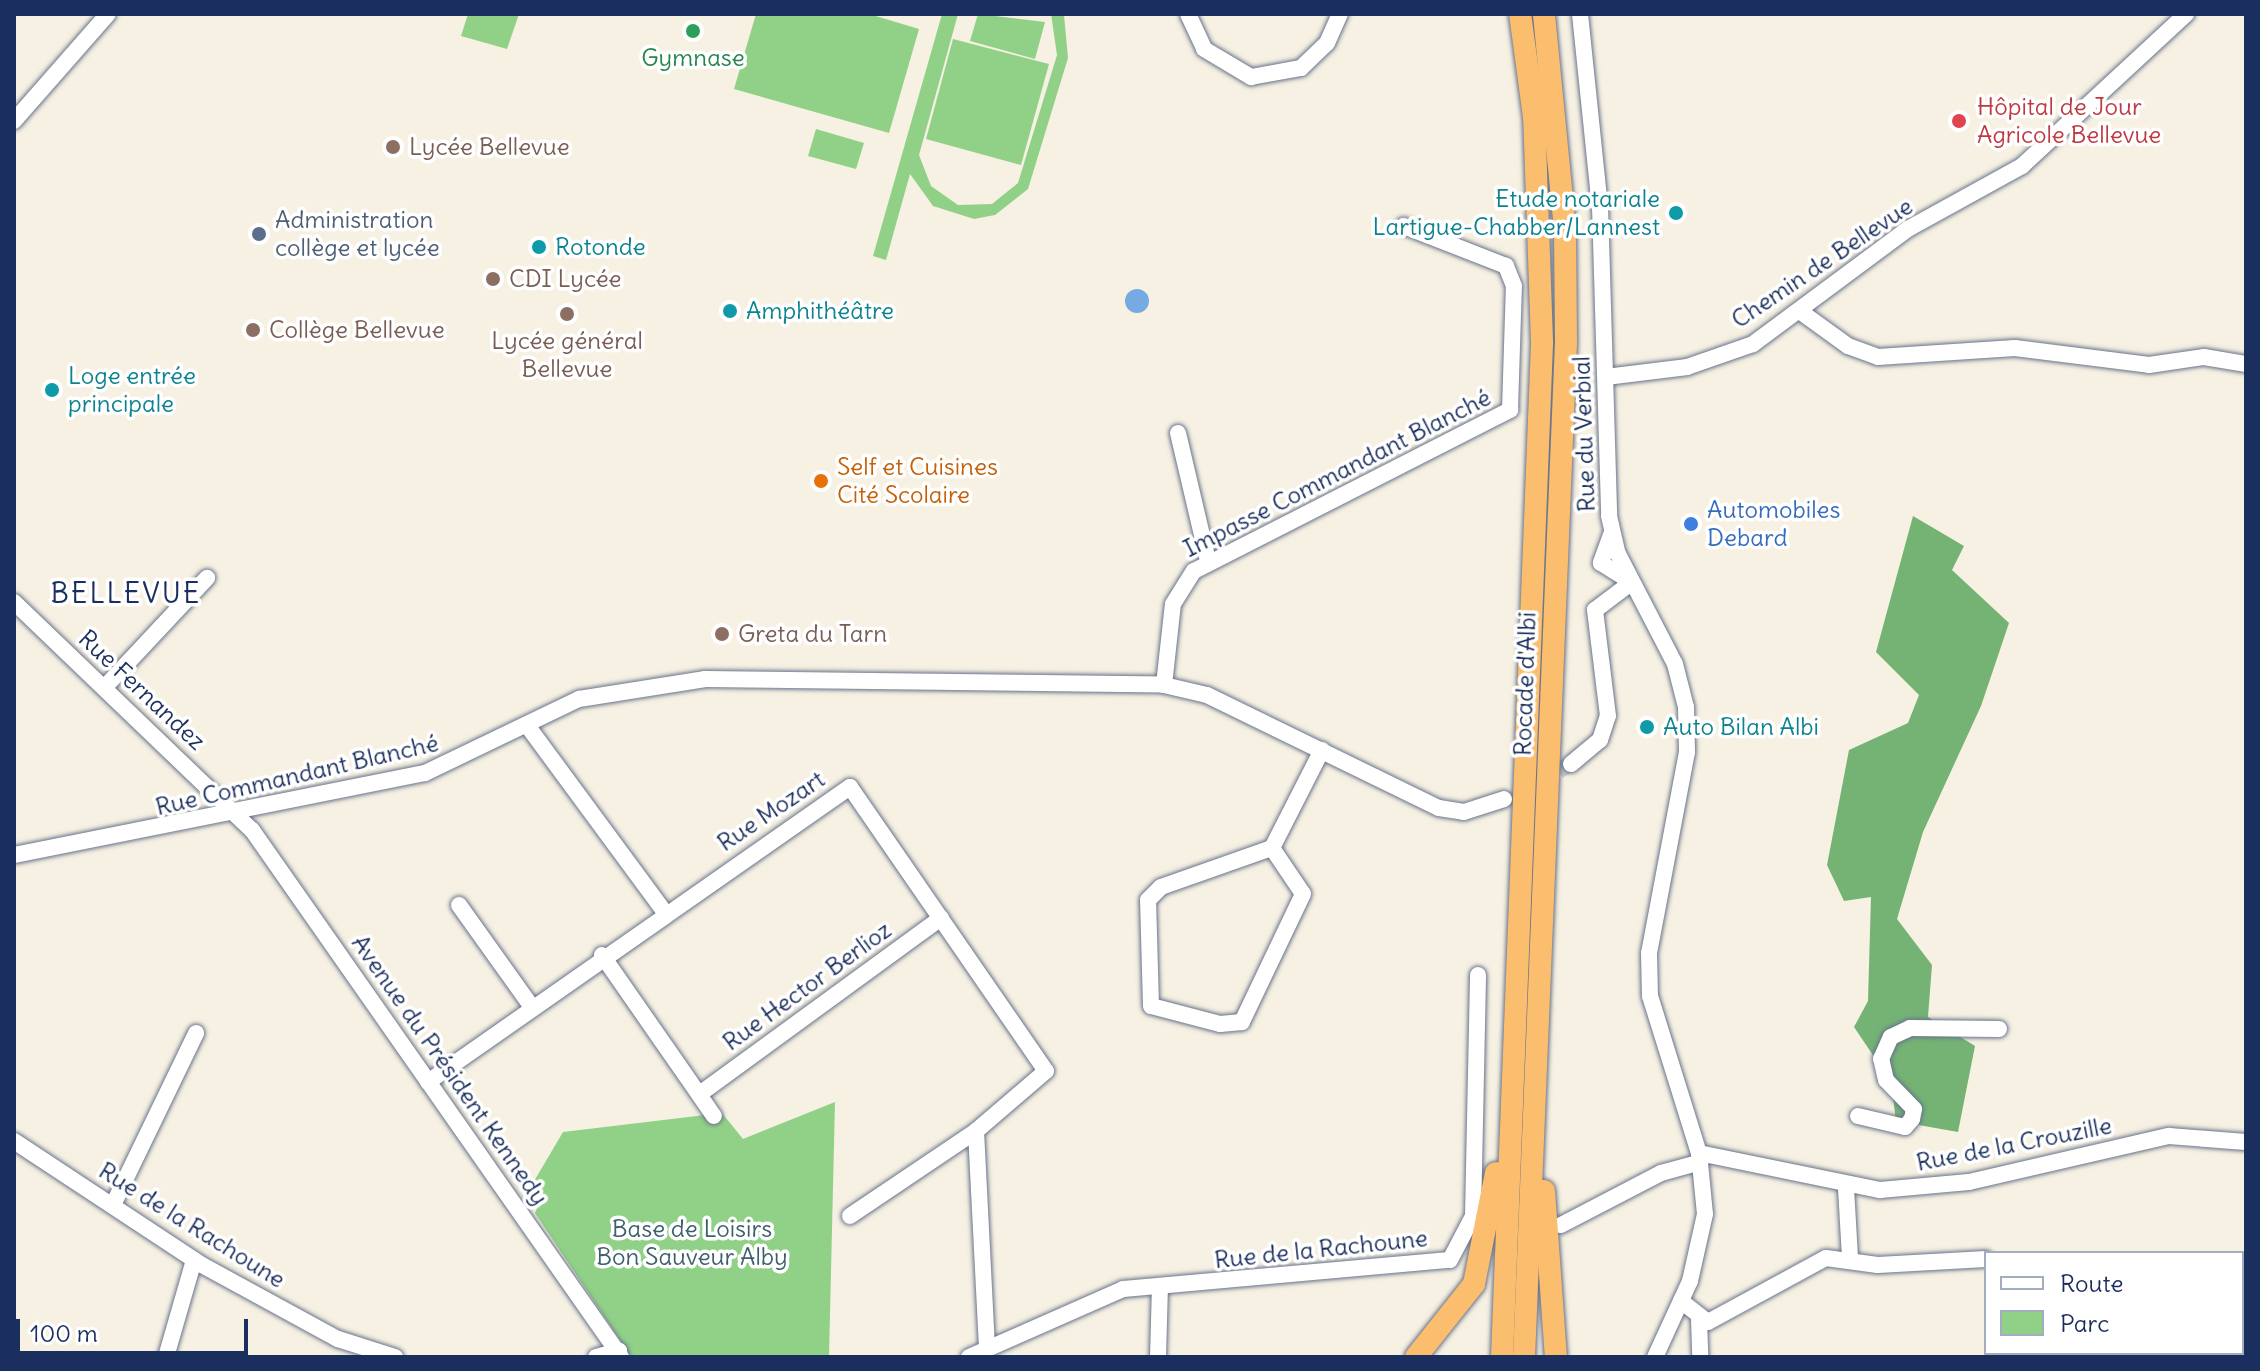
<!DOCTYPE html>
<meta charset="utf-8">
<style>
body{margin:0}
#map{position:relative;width:2260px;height:1371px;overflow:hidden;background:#f6f1e2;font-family:Delius,sans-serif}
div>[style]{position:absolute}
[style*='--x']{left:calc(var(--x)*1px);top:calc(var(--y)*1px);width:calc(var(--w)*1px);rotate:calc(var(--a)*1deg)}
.green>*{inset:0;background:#91d187}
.forest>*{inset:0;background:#74b374}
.water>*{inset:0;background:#75aae3}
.round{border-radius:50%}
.minor-tunnel>*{height:16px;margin-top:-8px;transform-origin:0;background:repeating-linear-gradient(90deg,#cacac8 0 16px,transparent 0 24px)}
.roads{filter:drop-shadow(0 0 2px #68738c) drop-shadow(0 0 2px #68738c)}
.minor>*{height:16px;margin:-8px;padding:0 8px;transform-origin:8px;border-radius:8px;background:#fff}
.highway>*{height:22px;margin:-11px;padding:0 11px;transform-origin:11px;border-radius:11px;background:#fbbe6e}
.dots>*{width:22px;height:22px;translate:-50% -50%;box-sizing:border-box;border:4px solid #fff;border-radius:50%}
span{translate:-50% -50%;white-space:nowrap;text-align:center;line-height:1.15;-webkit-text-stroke:7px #fff;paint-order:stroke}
.leisure-label{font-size:24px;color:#27864d}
.health-label{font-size:24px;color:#be3a42}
.left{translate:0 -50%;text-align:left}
.education-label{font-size:24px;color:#785e54}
.culture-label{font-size:24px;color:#0d838f}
.right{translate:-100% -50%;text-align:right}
.service-label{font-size:24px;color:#4e5e75}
.street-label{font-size:24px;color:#1b2f5e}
.food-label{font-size:24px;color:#c56008}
.shop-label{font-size:24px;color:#366cbe}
.park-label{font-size:24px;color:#3e606a}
.quarter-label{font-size:28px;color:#1b2f5e;letter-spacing:2px}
.frame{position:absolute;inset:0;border:16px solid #1b2f5e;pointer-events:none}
.legend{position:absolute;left:1984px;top:1251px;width:260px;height:104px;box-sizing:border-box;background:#fff;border:2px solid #a4acbf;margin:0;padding:10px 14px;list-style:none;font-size:24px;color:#1b2f5e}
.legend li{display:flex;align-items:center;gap:16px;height:40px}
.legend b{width:40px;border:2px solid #a4acbf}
.scale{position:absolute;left:16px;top:1319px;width:232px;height:36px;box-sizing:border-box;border:4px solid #1b2f5e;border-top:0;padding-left:10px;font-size:24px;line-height:28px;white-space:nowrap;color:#1b2f5e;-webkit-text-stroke:6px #fff;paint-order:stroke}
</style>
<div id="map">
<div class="green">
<i style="clip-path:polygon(468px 14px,519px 14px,507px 49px,461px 36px)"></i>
<i style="clip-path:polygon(756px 14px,869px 14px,919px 29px,889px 133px,734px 89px)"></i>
<i style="clip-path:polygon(942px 14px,958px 14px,919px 155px,931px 186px,958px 205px,992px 204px,1018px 183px,1057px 55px,1051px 14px,1064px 15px,1068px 58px,1028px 189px,995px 215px,974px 219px,933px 206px,910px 174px,886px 260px,873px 256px)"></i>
<i style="clip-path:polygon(978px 14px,1045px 22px,1035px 59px,970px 41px)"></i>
<i style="clip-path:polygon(953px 39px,1049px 64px,1021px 165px,926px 139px)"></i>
<i style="clip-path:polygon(816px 129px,864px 143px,856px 169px,808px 156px)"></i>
<i style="clip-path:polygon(835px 1102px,829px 1357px,630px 1355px,535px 1213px,541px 1198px,533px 1183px,563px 1132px,722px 1113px,743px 1139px)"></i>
</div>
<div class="forest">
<i style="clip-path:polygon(1913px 516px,1964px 546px,1952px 570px,2009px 623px,1981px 706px,1923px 832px,1897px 919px,1932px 965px,1928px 1017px,1975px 1046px,1958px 1132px,1896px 1121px,1891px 1082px,1854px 1027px,1868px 1001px,1871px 897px,1844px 901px,1827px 865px,1849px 750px,1908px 723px,1919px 695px,1876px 652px)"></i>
</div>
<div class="water">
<i class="round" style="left:1125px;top:289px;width:24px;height:24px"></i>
</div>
<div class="minor-tunnel">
<i style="--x:1516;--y:793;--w:62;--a:-27.8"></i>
</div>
<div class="roads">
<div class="minor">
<i style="--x:1188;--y:14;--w:38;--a:65"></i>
<i style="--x:1204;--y:49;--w:55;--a:30.8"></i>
<i style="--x:1251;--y:77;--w:51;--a:-10.2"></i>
<i style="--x:1301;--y:68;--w:36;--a:-44"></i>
<i style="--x:1327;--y:43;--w:32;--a:-66"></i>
<i style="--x:1580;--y:14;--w:193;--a:84.1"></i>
<i style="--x:1600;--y:206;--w:310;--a:88.3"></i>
<i style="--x:1609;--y:516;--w:39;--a:77"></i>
<i style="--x:1618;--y:554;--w:124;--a:62.6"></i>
<i style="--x:1675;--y:664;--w:44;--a:75.7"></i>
<i style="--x:1686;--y:707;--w:45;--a:88.7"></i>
<i style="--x:1687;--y:752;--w:205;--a:100.7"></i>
<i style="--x:1649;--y:953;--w:43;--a:88.7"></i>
<i style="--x:1650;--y:996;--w:164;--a:72.7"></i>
<i style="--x:1699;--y:1153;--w:61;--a:84.4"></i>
<i style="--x:1705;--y:1214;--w:69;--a:102.6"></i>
<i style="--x:1690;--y:1281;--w:84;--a:114.7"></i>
<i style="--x:14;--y:121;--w:142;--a:-48.7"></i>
<i style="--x:1801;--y:312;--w:58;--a:35.9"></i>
<i style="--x:1848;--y:346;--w:32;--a:20"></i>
<i style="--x:1878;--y:357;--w:137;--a:-3.8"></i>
<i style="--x:2015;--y:348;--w:135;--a:7.2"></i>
<i style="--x:2149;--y:365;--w:56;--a:-8.3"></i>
<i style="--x:2204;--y:357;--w:43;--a:9.5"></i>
<i style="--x:1606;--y:377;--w:82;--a:-7"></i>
<i style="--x:1687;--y:367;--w:70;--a:-19.2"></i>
<i style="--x:1753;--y:344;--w:193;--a:-36.6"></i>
<i style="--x:1908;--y:229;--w:130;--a:-28.9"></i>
<i style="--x:2022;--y:166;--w:224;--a:-42.8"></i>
<i style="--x:1178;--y:433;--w:131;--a:76.8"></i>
<i style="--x:1612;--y:532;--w:33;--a:110"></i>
<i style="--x:1601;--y:563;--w:36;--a:32"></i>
<i style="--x:14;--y:602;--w:330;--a:43.8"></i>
<i style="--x:252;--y:830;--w:643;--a:55"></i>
<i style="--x:1164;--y:685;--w:81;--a:-83.7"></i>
<i style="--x:1173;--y:604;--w:39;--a:-58"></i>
<i style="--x:1194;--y:571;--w:355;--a:-27"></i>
<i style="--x:1510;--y:410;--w:124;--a:-88.2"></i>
<i style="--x:1514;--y:286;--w:22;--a:-112"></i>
<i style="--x:1506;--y:266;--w:110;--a:-158.6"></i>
<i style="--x:104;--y:688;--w:151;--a:-46.9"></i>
<i style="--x:529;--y:728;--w:227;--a:53.6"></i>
<i style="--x:1571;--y:764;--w:38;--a:-40"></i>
<i style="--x:1600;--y:740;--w:25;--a:-72"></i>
<i style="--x:1608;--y:716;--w:107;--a:-97"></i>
<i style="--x:1595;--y:610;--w:46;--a:-37.1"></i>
<i style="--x:1272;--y:848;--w:55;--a:56"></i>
<i style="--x:1303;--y:894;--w:142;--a:115.5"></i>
<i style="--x:1242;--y:1022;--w:22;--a:175"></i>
<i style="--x:1220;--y:1024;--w:71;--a:-165.4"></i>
<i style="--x:1151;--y:1006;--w:106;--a:-91.6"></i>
<i style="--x:1148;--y:900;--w:18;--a:-45"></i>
<i style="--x:1161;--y:887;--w:118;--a:-19.4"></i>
<i style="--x:1272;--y:848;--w:110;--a:-63"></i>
<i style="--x:14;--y:855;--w:419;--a:-11.3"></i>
<i style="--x:425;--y:773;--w:171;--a:-25.7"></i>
<i style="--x:579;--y:699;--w:128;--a:-9"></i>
<i style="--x:705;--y:679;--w:459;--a:0.7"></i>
<i style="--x:1164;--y:685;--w:44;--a:13.1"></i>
<i style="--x:1207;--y:695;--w:258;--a:26"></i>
<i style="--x:1439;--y:808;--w:25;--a:9"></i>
<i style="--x:1464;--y:812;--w:42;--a:-18"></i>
<i style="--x:459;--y:905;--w:124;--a:54.5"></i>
<i style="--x:602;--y:955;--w:196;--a:55.2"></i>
<i style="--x:428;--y:1082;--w:515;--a:-34.96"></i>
<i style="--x:850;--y:787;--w:345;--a:55.4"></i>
<i style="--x:1046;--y:1071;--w:92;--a:139.4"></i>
<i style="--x:976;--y:1131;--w:152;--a:146"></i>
<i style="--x:701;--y:1093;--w:297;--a:-36.1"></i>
<i style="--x:1858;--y:1116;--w:48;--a:13.2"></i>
<i style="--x:1905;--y:1127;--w:11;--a:-49"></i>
<i style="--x:1912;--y:1119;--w:10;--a:-79"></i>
<i style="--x:1914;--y:1109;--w:40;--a:-134"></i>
<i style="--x:1886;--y:1080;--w:22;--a:-103"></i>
<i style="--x:1881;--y:1059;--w:24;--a:-66"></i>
<i style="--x:1891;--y:1037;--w:21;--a:-25"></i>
<i style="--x:1910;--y:1028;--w:89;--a:0.6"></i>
<i style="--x:976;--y:1131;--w:216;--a:87.1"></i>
<i style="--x:14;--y:1141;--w:225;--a:33.4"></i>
<i style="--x:202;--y:1265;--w:155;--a:28.6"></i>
<i style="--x:338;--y:1339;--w:60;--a:17.5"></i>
<i style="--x:1699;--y:1153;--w:185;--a:11.6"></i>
<i style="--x:1880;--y:1190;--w:89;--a:-5.1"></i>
<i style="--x:1969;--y:1182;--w:205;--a:-13"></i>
<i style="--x:2169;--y:1136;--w:77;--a:4.5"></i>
<i style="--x:1846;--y:1188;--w:70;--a:86.7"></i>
<i style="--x:113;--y:1205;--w:191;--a:-64.2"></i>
<i style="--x:1561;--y:1225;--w:113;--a:-27.5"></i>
<i style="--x:1661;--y:1173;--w:41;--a:-15.4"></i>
<i style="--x:1681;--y:1301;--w:34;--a:38"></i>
<i style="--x:1708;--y:1322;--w:134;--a:-28.5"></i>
<i style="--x:1826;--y:1258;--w:52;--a:7.7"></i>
<i style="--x:1878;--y:1265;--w:108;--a:-3.2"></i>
<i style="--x:1699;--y:1319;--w:38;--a:88"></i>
<i style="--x:2242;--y:1351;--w:4;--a:27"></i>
<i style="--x:166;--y:1357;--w:101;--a:-73.9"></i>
<i style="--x:596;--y:1357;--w:24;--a:-15"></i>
<i style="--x:969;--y:1357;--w:168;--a:-23.8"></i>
<i style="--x:1123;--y:1289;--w:328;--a:-5.1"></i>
<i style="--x:1450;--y:1260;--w:50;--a:-62.4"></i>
<i style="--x:1473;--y:1216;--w:241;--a:-88.8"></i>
<i style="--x:1158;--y:1357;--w:70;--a:-88.4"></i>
</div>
<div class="highway">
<i style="--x:1544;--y:1191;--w:166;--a:85.9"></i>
<i style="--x:1416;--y:1357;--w:93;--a:-51.5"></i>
<i style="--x:1474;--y:1284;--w:113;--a:-78.8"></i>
<i style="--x:1502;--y:1357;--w:1016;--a:-87.74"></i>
<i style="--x:1542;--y:342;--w:225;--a:-92"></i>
<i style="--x:1534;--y:117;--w:104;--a:-97.7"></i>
<i style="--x:1524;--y:1357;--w:1016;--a:-87.63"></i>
<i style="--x:1566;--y:342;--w:113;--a:-90.5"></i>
<i style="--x:1565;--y:229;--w:216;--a:-95.6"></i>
</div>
</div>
<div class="dots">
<i style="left:693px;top:31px;background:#2e9e5b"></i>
<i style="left:1959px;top:121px;background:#e0444e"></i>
<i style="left:393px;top:147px;background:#8d6e63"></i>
<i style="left:1676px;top:213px;background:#0f9aa8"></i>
<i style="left:259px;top:234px;background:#5c6f8a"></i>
<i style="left:539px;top:247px;background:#0f9aa8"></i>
<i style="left:493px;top:279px;background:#8d6e63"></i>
<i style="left:730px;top:311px;background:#0f9aa8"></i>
<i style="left:567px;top:314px;background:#8d6e63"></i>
<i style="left:253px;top:330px;background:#8d6e63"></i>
<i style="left:52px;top:390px;background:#0f9aa8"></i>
<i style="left:821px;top:481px;background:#e8710a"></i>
<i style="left:1691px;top:524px;background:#3f7fe0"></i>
<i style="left:722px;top:634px;background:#8d6e63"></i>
<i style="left:1647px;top:727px;background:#0f9aa8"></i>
</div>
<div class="leisure-label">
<span style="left:693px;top:58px">Gymnase</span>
</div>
<div class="health-label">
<span class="left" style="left:1977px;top:121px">Hôpital de Jour<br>Agricole Bellevue</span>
</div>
<div class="education-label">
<span class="left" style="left:409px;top:147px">Lycée Bellevue</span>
<span class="left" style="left:509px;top:279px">CDI Lycée</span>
<span class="left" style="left:269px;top:330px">Collège Bellevue</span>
<span style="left:567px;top:355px">Lycée général<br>Bellevue</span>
<span class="left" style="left:738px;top:634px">Greta du Tarn</span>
</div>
<div class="culture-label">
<span class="right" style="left:1660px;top:213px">Etude notariale<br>Lartigue-Chabber/Lannest</span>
<span class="left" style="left:555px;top:247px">Rotonde</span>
<span class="left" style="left:746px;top:311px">Amphithéâtre</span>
<span class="left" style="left:68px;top:390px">Loge entrée<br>principale</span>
<span class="left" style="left:1663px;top:727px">Auto Bilan Albi</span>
</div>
<div class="service-label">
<span class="left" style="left:275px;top:234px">Administration<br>collège et lycée</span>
</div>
<div class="street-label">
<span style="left:1822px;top:263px;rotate:-34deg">Chemin de Bellevue</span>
<span style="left:1584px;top:434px;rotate:-92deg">Rue du Verbial</span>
<span style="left:1337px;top:473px;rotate:-27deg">Impasse Commandant Blanché</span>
<span style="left:1525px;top:684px;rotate:-88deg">Rocade d'Albi</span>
<span style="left:142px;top:690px;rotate:43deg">Rue Fernandez</span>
<span style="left:297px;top:775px;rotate:-13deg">Rue Commandant Blanché</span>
<span style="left:771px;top:811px;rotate:-34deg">Rue Mozart</span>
<span style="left:807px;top:986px;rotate:-36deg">Rue Hector Berlioz</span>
<span style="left:450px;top:1070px;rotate:55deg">Avenue du Président Kennedy</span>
<span style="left:2014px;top:1144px;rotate:-11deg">Rue de la Crouzille</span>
<span style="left:192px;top:1225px;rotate:32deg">Rue de la Rachoune</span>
<span style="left:1321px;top:1249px;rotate:-6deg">Rue de la Rachoune</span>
</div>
<div class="food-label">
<span class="left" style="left:837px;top:481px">Self et Cuisines<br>Cité Scolaire</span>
</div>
<div class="shop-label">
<span class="left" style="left:1707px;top:524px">Automobiles<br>Debard</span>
</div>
<div class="park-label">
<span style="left:692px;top:1243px">Base de Loisirs<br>Bon Sauveur Alby</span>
</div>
<div class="quarter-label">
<span style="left:126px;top:593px">BELLEVUE</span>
</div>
<div class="frame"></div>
<ul class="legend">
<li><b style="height:10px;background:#fff"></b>Route</li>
<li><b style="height:22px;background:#91d187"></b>Parc</li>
</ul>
<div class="scale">100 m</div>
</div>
